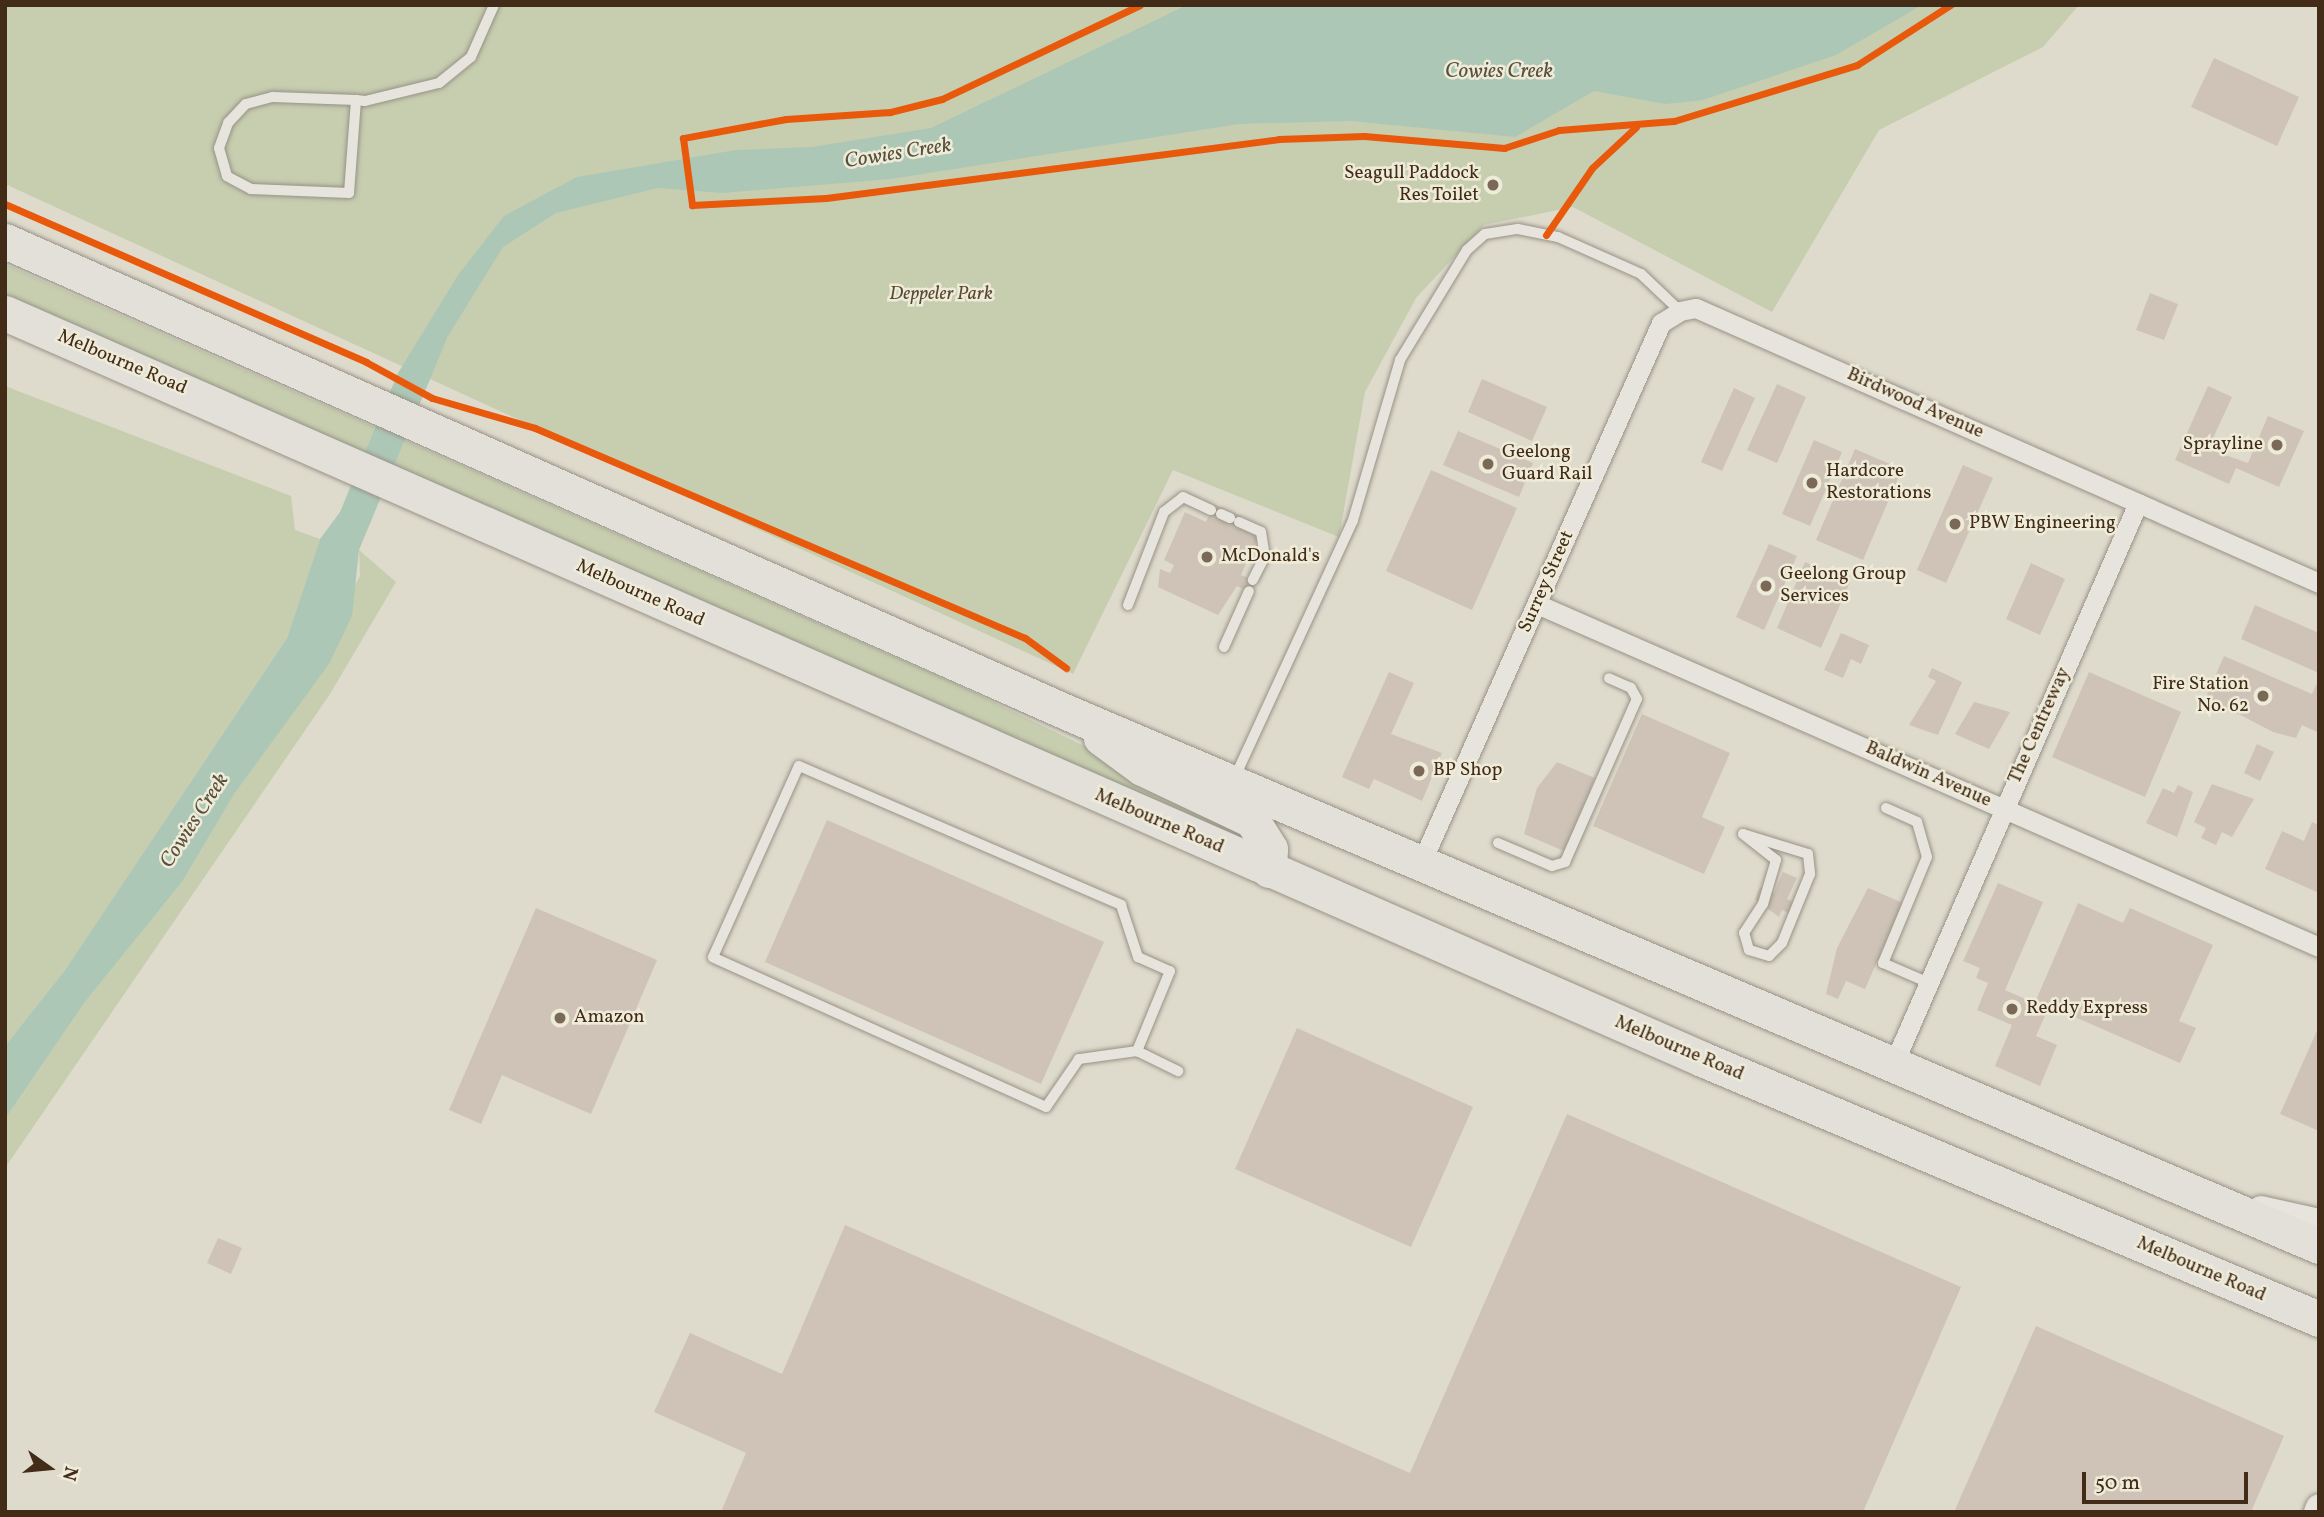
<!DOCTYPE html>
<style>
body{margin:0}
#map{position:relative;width:2324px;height:1517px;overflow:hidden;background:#dfdbcc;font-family:Vollkorn,serif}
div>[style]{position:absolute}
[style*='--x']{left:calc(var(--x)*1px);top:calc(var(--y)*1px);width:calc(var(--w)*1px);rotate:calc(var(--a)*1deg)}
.green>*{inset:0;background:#c6ceaf}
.water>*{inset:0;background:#adc7b6}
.building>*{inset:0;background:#cec3b6}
.round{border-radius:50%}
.roads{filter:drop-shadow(0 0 2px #989287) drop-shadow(0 0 2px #989287)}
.lane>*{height:10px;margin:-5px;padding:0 5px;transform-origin:5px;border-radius:5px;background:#e7e4dd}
.street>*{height:19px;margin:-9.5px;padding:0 9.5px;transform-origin:9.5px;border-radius:9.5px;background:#e7e4dd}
.secondary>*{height:26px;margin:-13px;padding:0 13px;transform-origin:13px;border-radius:13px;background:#e7e4dd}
.highway>*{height:35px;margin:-17.5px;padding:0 17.5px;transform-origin:17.5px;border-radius:17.5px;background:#e2e0d8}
.cycleway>*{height:7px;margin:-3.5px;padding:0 3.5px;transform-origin:3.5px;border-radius:3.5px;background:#e8590c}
.dots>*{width:19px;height:19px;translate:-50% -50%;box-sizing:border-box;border:4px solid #efebd9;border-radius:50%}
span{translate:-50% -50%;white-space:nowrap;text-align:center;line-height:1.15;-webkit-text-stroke:5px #efebd9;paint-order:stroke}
.poi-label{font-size:19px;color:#422b17}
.right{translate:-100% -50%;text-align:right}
.left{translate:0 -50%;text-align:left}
.park-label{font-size:19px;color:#584931;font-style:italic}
.street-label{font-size:19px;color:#422b17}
.water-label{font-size:21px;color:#58503c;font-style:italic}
.frame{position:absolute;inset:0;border:7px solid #422b17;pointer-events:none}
.north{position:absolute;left:14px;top:1433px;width:70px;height:70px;-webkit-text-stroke:5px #efebd9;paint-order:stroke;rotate:105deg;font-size:19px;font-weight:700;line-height:28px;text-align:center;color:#422b17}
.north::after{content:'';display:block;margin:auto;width:24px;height:32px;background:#422b17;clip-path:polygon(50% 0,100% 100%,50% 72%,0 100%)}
.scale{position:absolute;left:2082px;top:1472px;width:166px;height:32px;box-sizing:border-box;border:4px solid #422b17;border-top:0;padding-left:9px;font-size:21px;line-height:24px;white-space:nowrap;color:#422b17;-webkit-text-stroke:5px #efebd9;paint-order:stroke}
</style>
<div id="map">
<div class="green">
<i style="clip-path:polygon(5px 5px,2079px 5px,2043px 47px,1879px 130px,1772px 312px,1573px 207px,1484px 225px,1416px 298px,1365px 392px,1339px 537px,1173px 470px,1073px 674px,5px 184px)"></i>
<i style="clip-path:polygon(5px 264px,958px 685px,1227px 815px,1251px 843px,5px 294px)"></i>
<i style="clip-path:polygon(5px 386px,291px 496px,295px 530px,320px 539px,287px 638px,65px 970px,5px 1046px)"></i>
<i style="clip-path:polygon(359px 550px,396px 582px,330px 694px,5px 1168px,5px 1119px,85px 1002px,182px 882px,360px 576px)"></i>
</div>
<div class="water">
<i style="clip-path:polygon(1187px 5px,1922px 5px,1836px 55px,1703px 100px,1665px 104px,1594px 91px,1515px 137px,1351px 121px,1239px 124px,891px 179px,722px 193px,658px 188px,556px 213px,503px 247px,448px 336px,359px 550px,352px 616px,329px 664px,234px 794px,182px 882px,85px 1002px,5px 1119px,5px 1046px,65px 970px,287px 638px,320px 539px,340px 512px,398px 373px,458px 275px,504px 216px,577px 177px,736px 150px,812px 147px,931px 128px)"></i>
</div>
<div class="building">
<i style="clip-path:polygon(2214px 58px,2299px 97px,2277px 146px,2191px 107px)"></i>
<i class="round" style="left:1485px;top:177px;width:16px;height:16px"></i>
<i style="clip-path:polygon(2150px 293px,2178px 304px,2164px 340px,2136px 330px)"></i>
<i style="clip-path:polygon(1482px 379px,1547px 407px,1532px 441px,1468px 412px)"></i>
<i style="clip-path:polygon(1777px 384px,1806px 397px,1777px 463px,1747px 450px)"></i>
<i style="clip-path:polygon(2208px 386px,2232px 397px,2208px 449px,2248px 463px,2268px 416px,2304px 431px,2279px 487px,2236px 468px,2229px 484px,2175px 460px)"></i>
<i style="clip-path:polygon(1734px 388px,1755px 398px,1722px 471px,1701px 462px)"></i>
<i style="clip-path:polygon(1458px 431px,1533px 463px,1519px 497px,1443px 465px)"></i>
<i style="clip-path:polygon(1814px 440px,1842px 452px,1810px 526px,1782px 514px)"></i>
<i style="clip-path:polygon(1855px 449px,1902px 469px,1863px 560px,1816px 540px)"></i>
<i style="clip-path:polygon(1963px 465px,1993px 478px,1946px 583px,1917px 570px)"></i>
<i style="clip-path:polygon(1431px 470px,1517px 508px,1472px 610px,1386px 571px)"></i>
<i style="clip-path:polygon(1214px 504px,1224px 508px,1219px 519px,1228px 523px,1233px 512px,1242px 516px,1237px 527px,1258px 537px,1241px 575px,1255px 581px,1250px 592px,1237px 586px,1218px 615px,1158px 587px,1160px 569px,1170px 573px,1174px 565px,1164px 560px,1185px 512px,1206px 522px)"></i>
<i style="clip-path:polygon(1769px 544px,1797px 556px,1764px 630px,1736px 617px)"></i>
<i style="clip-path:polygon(1805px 562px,1850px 582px,1821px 648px,1777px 628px)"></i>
<i style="clip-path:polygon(2031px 563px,2065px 579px,2040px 635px,2006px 619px)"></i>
<i style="clip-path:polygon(2255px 605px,2319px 633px,2319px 673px,2241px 639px)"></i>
<i style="clip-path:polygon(1841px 633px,1869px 645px,1861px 664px,1851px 659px,1843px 678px,1824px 670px)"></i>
<i style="clip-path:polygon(2224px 656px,2312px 694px,2319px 679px,2319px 733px,2302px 725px,2296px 738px,2273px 732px,2206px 697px)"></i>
<i style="clip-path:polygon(1932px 668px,1962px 682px,1938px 735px,1909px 725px,1936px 681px,1928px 677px)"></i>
<i style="clip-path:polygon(1389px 672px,1414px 683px,1391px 734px,1442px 753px,1422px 801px,1374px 779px,1369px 789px,1342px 777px)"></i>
<i style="clip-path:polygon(2089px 672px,2181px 712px,2145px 797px,2052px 757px)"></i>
<i style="clip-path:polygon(1974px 702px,2010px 712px,1989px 749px,1955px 734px)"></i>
<i style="clip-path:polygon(1642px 714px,1730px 753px,1702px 817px,1725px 827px,1704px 874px,1593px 826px)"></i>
<i style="clip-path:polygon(2257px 744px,2274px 752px,2260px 781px,2244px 773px)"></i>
<i style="clip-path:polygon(1557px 762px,1595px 778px,1564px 851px,1524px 834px,1537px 788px)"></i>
<i style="clip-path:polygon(2212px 784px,2254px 799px,2232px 837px,2222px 832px,2216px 845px,2201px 838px,2206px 828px,2194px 822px)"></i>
<i style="clip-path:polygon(2178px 785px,2193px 792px,2177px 837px,2146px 823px,2163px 788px,2174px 793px)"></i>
<i style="clip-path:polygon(827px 820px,1104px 942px,1041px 1084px,765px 962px)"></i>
<i style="clip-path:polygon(2312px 822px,2319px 825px,2319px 893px,2265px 869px,2282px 831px,2304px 841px)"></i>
<i style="clip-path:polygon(1783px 872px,1797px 878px,1787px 899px,1800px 905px,1795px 916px,1782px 910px,1779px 917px,1755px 899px,1760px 887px,1774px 893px)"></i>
<i style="clip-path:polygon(1998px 883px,2043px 902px,2005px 990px,2048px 1009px,2036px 1036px,2057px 1045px,2040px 1086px,1995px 1066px,2012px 1025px,1977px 1010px,1988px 983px,1976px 978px,1980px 968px,1963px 961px)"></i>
<i style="clip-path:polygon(1868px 888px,1903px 903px,1865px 989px,1846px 981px,1838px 999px,1826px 994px,1837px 948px)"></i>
<i style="clip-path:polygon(2078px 903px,2123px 923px,2130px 908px,2213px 945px,2179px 1021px,2196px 1028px,2180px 1063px,2036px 1000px)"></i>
<i style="clip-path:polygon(536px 908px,657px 960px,591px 1114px,502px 1075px,481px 1124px,449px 1110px)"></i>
<i style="clip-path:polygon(2319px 1026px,2319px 1131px,2280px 1114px)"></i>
<i style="clip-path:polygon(1297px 1028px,1473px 1107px,1411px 1247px,1235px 1169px)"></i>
<i style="clip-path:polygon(1567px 1114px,1961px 1287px,1863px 1512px,721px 1512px,746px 1453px,654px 1412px,690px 1333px,782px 1374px,845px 1225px,1410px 1473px)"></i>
<i style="clip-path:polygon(218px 1238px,242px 1248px,231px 1274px,207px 1263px)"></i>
<i style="clip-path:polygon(2036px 1326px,2284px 1436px,2251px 1512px,1954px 1512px)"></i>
</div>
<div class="roads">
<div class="lane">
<i style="--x:356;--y:100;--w:93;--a:94.3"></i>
<i style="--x:349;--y:193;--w:98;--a:-177.7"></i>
<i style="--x:251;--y:189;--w:27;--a:-152"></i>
<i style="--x:227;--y:176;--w:29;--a:-106"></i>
<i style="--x:219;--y:148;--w:27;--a:-70"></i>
<i style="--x:228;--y:123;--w:26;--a:-47"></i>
<i style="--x:246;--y:104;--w:28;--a:-15"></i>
<i style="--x:273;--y:97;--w:83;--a:2.1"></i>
<i style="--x:356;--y:100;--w:9;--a:6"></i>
<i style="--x:365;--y:101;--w:76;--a:-13.7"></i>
<i style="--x:439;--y:83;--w:41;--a:-39.1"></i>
<i style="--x:471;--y:57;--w:57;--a:-66.1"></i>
<i style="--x:1221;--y:514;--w:10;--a:24"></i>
<i style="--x:1239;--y:522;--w:24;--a:24"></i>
<i style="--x:1261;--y:532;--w:24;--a:81"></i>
<i style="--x:1265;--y:556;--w:27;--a:117"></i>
<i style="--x:1128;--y:605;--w:100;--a:-68.8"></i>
<i style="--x:1164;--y:512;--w:24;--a:-38"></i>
<i style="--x:1183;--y:497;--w:31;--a:25"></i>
<i style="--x:1224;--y:647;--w:61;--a:-65.9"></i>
<i style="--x:799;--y:766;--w:351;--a:23.3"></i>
<i style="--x:1121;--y:905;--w:55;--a:71.9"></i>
<i style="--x:1138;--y:957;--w:35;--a:24"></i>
<i style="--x:1170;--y:971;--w:87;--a:112.4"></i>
<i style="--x:1137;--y:1051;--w:59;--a:172.1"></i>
<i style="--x:1079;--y:1059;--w:58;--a:124.5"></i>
<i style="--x:1046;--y:1107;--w:365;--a:-155.8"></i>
<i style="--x:713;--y:957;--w:209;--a:-65.8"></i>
<i style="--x:1234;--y:779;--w:285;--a:-65.3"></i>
<i style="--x:1353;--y:520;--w:167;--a:-73.6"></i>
<i style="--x:1400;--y:360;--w:129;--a:-58.7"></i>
<i style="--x:1467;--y:250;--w:24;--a:-42"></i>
<i style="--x:1485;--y:234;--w:33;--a:-9"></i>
<i style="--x:1518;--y:229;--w:41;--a:11.3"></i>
<i style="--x:1558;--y:237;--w:91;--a:24"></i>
<i style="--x:1641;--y:274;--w:54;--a:43.5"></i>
<i style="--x:1886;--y:808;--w:34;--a:24"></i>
<i style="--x:1917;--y:822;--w:36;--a:74"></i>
<i style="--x:1927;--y:857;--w:115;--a:112.5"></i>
<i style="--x:1883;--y:963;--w:50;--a:23.5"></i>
<i style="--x:1743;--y:834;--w:68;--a:17.1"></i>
<i style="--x:1808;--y:854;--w:20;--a:84"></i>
<i style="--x:1810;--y:874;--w:74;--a:112.1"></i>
<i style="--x:1782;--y:943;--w:18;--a:135"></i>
<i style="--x:1769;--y:956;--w:21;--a:-163"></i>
<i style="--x:1749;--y:950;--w:18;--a:-106"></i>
<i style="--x:1744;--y:933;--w:35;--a:-57"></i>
<i style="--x:1763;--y:904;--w:46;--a:-73.5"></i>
<i style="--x:1776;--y:860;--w:42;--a:-141.8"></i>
<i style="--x:1498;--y:843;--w:59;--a:23.1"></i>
<i style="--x:1552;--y:866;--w:14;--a:-17"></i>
<i style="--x:1565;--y:862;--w:178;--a:-66.2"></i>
<i style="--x:1637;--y:699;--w:13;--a:-119"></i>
<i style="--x:1631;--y:688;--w:24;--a:-156"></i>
<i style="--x:1137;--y:1051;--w:46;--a:26"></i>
</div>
<div class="street">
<i style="--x:1537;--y:604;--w:854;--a:23.68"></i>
<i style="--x:1422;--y:861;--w:589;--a:-66.05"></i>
<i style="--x:1661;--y:323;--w:22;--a:-32"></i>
<i style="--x:1680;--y:311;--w:16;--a:-11"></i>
<i style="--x:1696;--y:308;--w:681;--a:23.82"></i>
<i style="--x:1893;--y:1065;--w:613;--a:-66.45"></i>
</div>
<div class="secondary">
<i style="--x:2261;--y:1209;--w:59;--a:12.6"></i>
<i style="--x:2317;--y:1512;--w:5;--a:-68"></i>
</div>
<div class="highway">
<i style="--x:5;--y:241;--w:1166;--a:23.93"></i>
<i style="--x:1071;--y:714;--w:1357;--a:23.09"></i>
<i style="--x:5;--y:313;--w:1854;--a:23.73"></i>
<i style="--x:1702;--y:1059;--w:670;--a:22.85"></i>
<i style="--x:1101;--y:738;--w:51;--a:36.2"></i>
<i style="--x:1142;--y:768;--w:122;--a:25.3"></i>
<i style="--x:1252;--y:820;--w:34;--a:58"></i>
<i style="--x:1270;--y:849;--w:21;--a:93"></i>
</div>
</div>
<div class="cycleway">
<i style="--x:1140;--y:5;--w:219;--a:154.6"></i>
<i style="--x:942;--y:99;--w:54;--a:166"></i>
<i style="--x:890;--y:112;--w:104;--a:176.1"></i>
<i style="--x:786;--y:119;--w:105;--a:169.5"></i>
<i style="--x:683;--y:138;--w:68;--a:82.3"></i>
<i style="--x:692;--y:205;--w:134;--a:-3"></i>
<i style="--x:826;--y:198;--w:457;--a:-7.4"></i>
<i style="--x:1279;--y:139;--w:85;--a:-2"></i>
<i style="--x:1364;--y:136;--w:141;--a:4.9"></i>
<i style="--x:1504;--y:148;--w:58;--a:-18.1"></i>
<i style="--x:1559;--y:130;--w:115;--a:-4.5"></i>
<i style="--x:1674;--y:121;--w:191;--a:-17"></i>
<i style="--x:1857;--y:65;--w:111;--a:-32.8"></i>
<i style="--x:5;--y:204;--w:394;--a:23.6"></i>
<i style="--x:366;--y:362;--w:75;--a:28.6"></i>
<i style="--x:432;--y:398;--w:107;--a:16.2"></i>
<i style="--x:535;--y:428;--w:533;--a:23.2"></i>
<i style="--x:1025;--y:638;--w:51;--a:36.2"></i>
<i style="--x:1546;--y:235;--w:81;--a:-55.5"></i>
<i style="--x:1592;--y:168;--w:60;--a:-43"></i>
</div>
<div class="dots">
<i style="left:1493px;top:185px;background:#796956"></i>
<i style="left:2277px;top:445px;background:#796956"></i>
<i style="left:1488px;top:464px;background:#796956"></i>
<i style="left:1812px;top:483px;background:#796956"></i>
<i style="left:1955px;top:524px;background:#796956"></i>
<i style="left:1207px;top:557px;background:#796956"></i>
<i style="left:1766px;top:586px;background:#796956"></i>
<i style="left:2263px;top:696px;background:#796956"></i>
<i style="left:1419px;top:771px;background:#796956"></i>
<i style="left:2012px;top:1009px;background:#796956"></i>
<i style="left:560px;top:1018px;background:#796956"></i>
</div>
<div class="poi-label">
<span class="right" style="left:1479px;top:185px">Seagull Paddock<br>Res Toilet</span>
<span class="right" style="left:2263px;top:445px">Sprayline</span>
<span class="left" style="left:1502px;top:464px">Geelong<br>Guard Rail</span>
<span class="left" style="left:1826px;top:483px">Hardcore<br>Restorations</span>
<span class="left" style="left:1969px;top:524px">PBW Engineering</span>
<span class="left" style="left:1221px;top:557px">McDonald's</span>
<span class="left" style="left:1780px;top:586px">Geelong Group<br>Services</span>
<span class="right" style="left:2249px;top:696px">Fire Station<br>No. 62</span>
<span class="left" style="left:1433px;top:771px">BP Shop</span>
<span class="left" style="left:2026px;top:1009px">Reddy Express</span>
<span class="left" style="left:574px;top:1018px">Amazon</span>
</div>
<div class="park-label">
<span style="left:941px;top:295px">Deppeler Park</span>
</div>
<div class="street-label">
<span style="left:122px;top:363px;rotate:23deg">Melbourne Road</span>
<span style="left:1915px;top:404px;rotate:24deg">Birdwood Avenue</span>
<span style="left:1547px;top:582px;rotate:-66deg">Surrey Street</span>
<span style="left:640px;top:594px;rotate:24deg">Melbourne Road</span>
<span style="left:2040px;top:726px;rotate:-66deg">The Centreway</span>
<span style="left:1928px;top:775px;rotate:24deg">Baldwin Avenue</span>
<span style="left:1159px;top:822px;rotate:23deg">Melbourne Road</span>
<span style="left:1679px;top:1049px;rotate:23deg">Melbourne Road</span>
<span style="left:2201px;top:1270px;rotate:23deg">Melbourne Road</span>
</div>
<div class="water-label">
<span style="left:1499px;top:72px">Cowies Creek</span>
<span style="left:898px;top:154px;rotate:-9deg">Cowies Creek</span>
<span style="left:195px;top:821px;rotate:-57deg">Cowies Creek</span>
</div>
<div class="frame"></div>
<div class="north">N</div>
<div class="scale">50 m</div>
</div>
